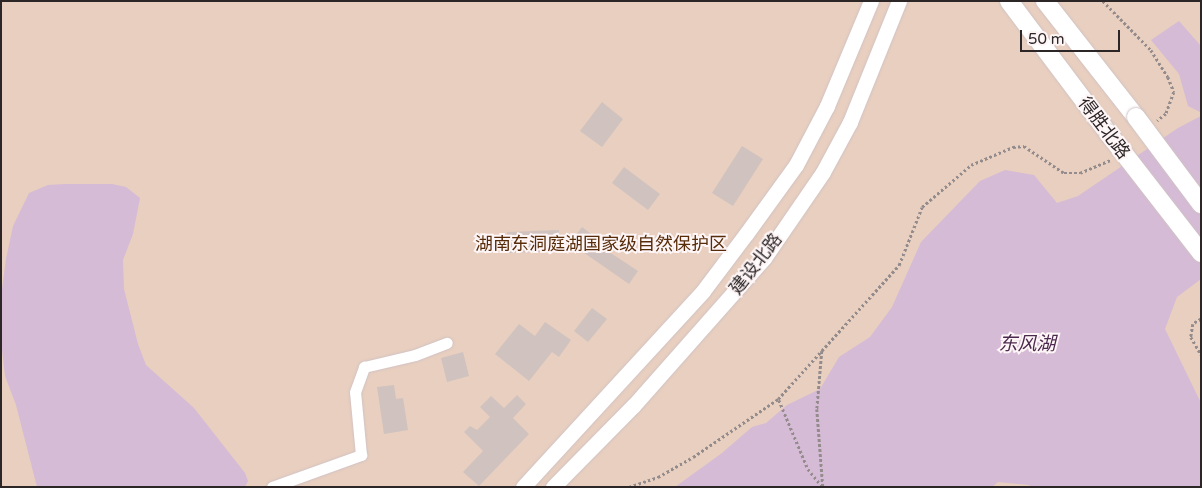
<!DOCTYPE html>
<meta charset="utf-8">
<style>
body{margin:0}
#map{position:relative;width:1202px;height:488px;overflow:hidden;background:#fef5f6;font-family:"Varela Round","Noto Sans SC",sans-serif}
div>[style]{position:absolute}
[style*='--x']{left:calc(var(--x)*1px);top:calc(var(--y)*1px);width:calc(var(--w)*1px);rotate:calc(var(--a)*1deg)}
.green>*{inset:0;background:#e8cfbf}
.water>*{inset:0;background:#d5bbd6}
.building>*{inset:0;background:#d0c2bf}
.path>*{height:2.5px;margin-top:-1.25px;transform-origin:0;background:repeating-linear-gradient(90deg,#938b8c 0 2.5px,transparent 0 5px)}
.roads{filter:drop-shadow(0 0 1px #d1c2c4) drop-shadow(0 0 1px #d1c2c4)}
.street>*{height:11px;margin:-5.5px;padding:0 5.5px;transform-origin:5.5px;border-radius:5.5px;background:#fff}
.secondary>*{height:15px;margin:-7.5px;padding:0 7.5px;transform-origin:7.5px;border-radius:7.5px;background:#fff}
.primary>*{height:18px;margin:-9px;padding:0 9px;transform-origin:9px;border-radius:9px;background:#fff}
.bridges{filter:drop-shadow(0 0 1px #d1c2c4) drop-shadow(0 0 1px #d1c2c4)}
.primary-bridge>*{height:18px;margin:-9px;padding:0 9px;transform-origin:9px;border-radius:9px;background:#fff}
span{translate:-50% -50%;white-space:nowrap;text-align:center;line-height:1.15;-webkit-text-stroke:4px #fef5f6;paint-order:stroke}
.street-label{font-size:18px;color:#2c2627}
.park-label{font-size:18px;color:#572c09}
.water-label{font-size:19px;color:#4b284d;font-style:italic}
.frame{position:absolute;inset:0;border:2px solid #2c2627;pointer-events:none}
.scale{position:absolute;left:1020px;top:30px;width:100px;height:22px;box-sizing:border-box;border:2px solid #2c2627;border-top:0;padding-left:6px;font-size:15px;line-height:18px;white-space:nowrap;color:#2c2627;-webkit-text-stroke:4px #fef5f6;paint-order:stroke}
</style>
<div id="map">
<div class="green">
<i style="clip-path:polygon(1px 1px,1201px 1px,1201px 487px,1px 487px)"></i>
</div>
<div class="water">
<i style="clip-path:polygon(1179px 21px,1201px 46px,1200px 112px,1188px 106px,1179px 74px,1151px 40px)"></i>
<i style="clip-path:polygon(1201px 116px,1201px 279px,1177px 297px,1165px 329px,1201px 403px,1201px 487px,1030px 487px,1029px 485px,998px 482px,992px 487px,675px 487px,722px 453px,752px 427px,766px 423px,787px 405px,820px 389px,839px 357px,870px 337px,892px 307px,921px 242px,980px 181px,1005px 170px,1034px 175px,1057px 203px,1078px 196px,1178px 128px)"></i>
<i style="clip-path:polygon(65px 184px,112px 184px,126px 187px,140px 198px,133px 234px,123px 260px,124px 289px,138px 344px,146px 365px,194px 408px,245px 473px,248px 481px,245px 487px,37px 487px,16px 405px,5px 376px,1px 340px,1px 297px,6px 259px,13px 226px,29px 193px,48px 185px)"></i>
</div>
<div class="building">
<i style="clip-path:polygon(602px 102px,623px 119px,602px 147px,580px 131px)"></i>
<i style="clip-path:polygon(742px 146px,763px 159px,733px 206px,712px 193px)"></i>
<i style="clip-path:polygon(624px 167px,660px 194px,648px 210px,612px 183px)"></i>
<i style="clip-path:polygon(582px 227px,603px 243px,600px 246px,638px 271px,629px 284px,570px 243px)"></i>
<i style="clip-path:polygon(559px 230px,560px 251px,508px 253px,507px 232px)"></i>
<i style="clip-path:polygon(592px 308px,607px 319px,588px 342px,574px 331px)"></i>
<i style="clip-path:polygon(545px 322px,571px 340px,559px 357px,552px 352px,529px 381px,495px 354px,519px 324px,535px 336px)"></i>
<i style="clip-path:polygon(463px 352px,469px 376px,447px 382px,441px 358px)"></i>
<i style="clip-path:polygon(394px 385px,396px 399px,403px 398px,408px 430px,384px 434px,377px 387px)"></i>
<i style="clip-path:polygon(517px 395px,526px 404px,513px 418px,529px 434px,479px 486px,463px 472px,483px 451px,464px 432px,470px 426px,477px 430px,490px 417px,480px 407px,491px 396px,504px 408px)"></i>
</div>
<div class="path">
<i style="--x:1103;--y:1;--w:69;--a:45.6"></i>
<i style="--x:1151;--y:50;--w:32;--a:58"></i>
<i style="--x:1168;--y:77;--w:16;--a:68"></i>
<i style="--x:1174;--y:92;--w:23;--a:110"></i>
<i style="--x:1166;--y:114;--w:11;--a:142"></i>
<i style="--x:1201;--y:319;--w:9;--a:148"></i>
<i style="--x:1193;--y:324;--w:13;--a:99"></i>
<i style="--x:1191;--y:337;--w:20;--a:60"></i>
<i style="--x:822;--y:351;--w:58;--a:94.9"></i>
<i style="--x:817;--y:409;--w:78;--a:85.6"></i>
<i style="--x:779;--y:400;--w:75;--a:67.2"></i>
<i style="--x:808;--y:469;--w:22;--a:51"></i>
<i style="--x:629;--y:487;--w:31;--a:-19"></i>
<i style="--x:658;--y:477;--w:40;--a:-29.7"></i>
<i style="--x:693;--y:457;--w:103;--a:-34.3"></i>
<i style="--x:778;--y:399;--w:181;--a:-47.9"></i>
<i style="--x:899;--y:265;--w:62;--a:-68.4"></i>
<i style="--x:922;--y:207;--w:65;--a:-40.6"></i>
<i style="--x:971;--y:165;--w:46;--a:-23.2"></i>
<i style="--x:1013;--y:147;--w:11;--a:-5"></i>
<i style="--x:1024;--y:146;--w:48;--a:34"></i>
<i style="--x:1064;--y:173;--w:16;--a:0"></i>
<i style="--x:1080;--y:173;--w:34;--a:-23"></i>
</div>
<div class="roads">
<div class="street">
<i style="--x:272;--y:487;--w:95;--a:-19.8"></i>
<i style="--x:361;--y:455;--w:63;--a:-95.4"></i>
<i style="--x:355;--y:392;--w:27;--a:-70"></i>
<i style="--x:364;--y:367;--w:52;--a:-13.2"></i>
<i style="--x:415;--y:355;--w:34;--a:-21"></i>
</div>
<div class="secondary">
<i style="--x:523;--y:487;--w:266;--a:-47.4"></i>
<i style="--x:703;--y:291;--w:71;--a:-53"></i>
<i style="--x:746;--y:234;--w:85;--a:-54.1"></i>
<i style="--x:796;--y:165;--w:67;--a:-62.3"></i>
<i style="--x:827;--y:106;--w:114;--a:-67.3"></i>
<i style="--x:553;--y:487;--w:115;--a:-45.4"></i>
<i style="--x:634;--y:405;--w:196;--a:-48.5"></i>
<i style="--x:764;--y:258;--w:104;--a:-55.5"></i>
<i style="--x:823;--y:172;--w:57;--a:-61.6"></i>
<i style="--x:850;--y:122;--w:131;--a:-68"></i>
</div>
<div class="primary">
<i style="--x:1009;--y:1;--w:165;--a:53.1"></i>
<i style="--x:1045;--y:1;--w:147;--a:51.9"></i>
</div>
</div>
<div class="bridges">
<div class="primary-bridge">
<i style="--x:1136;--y:117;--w:109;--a:53.2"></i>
<i style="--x:1108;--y:133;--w:152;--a:52.2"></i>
</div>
</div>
<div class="street-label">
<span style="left:1104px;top:128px;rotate:53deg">得胜北路</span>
<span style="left:756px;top:264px;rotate:-52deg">建设北路</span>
</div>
<div class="park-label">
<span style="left:601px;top:244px">湖南东洞庭湖国家级自然保护区</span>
</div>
<div class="water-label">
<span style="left:1027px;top:345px">东风湖</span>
</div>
<div class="frame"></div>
<div class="scale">50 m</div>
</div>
